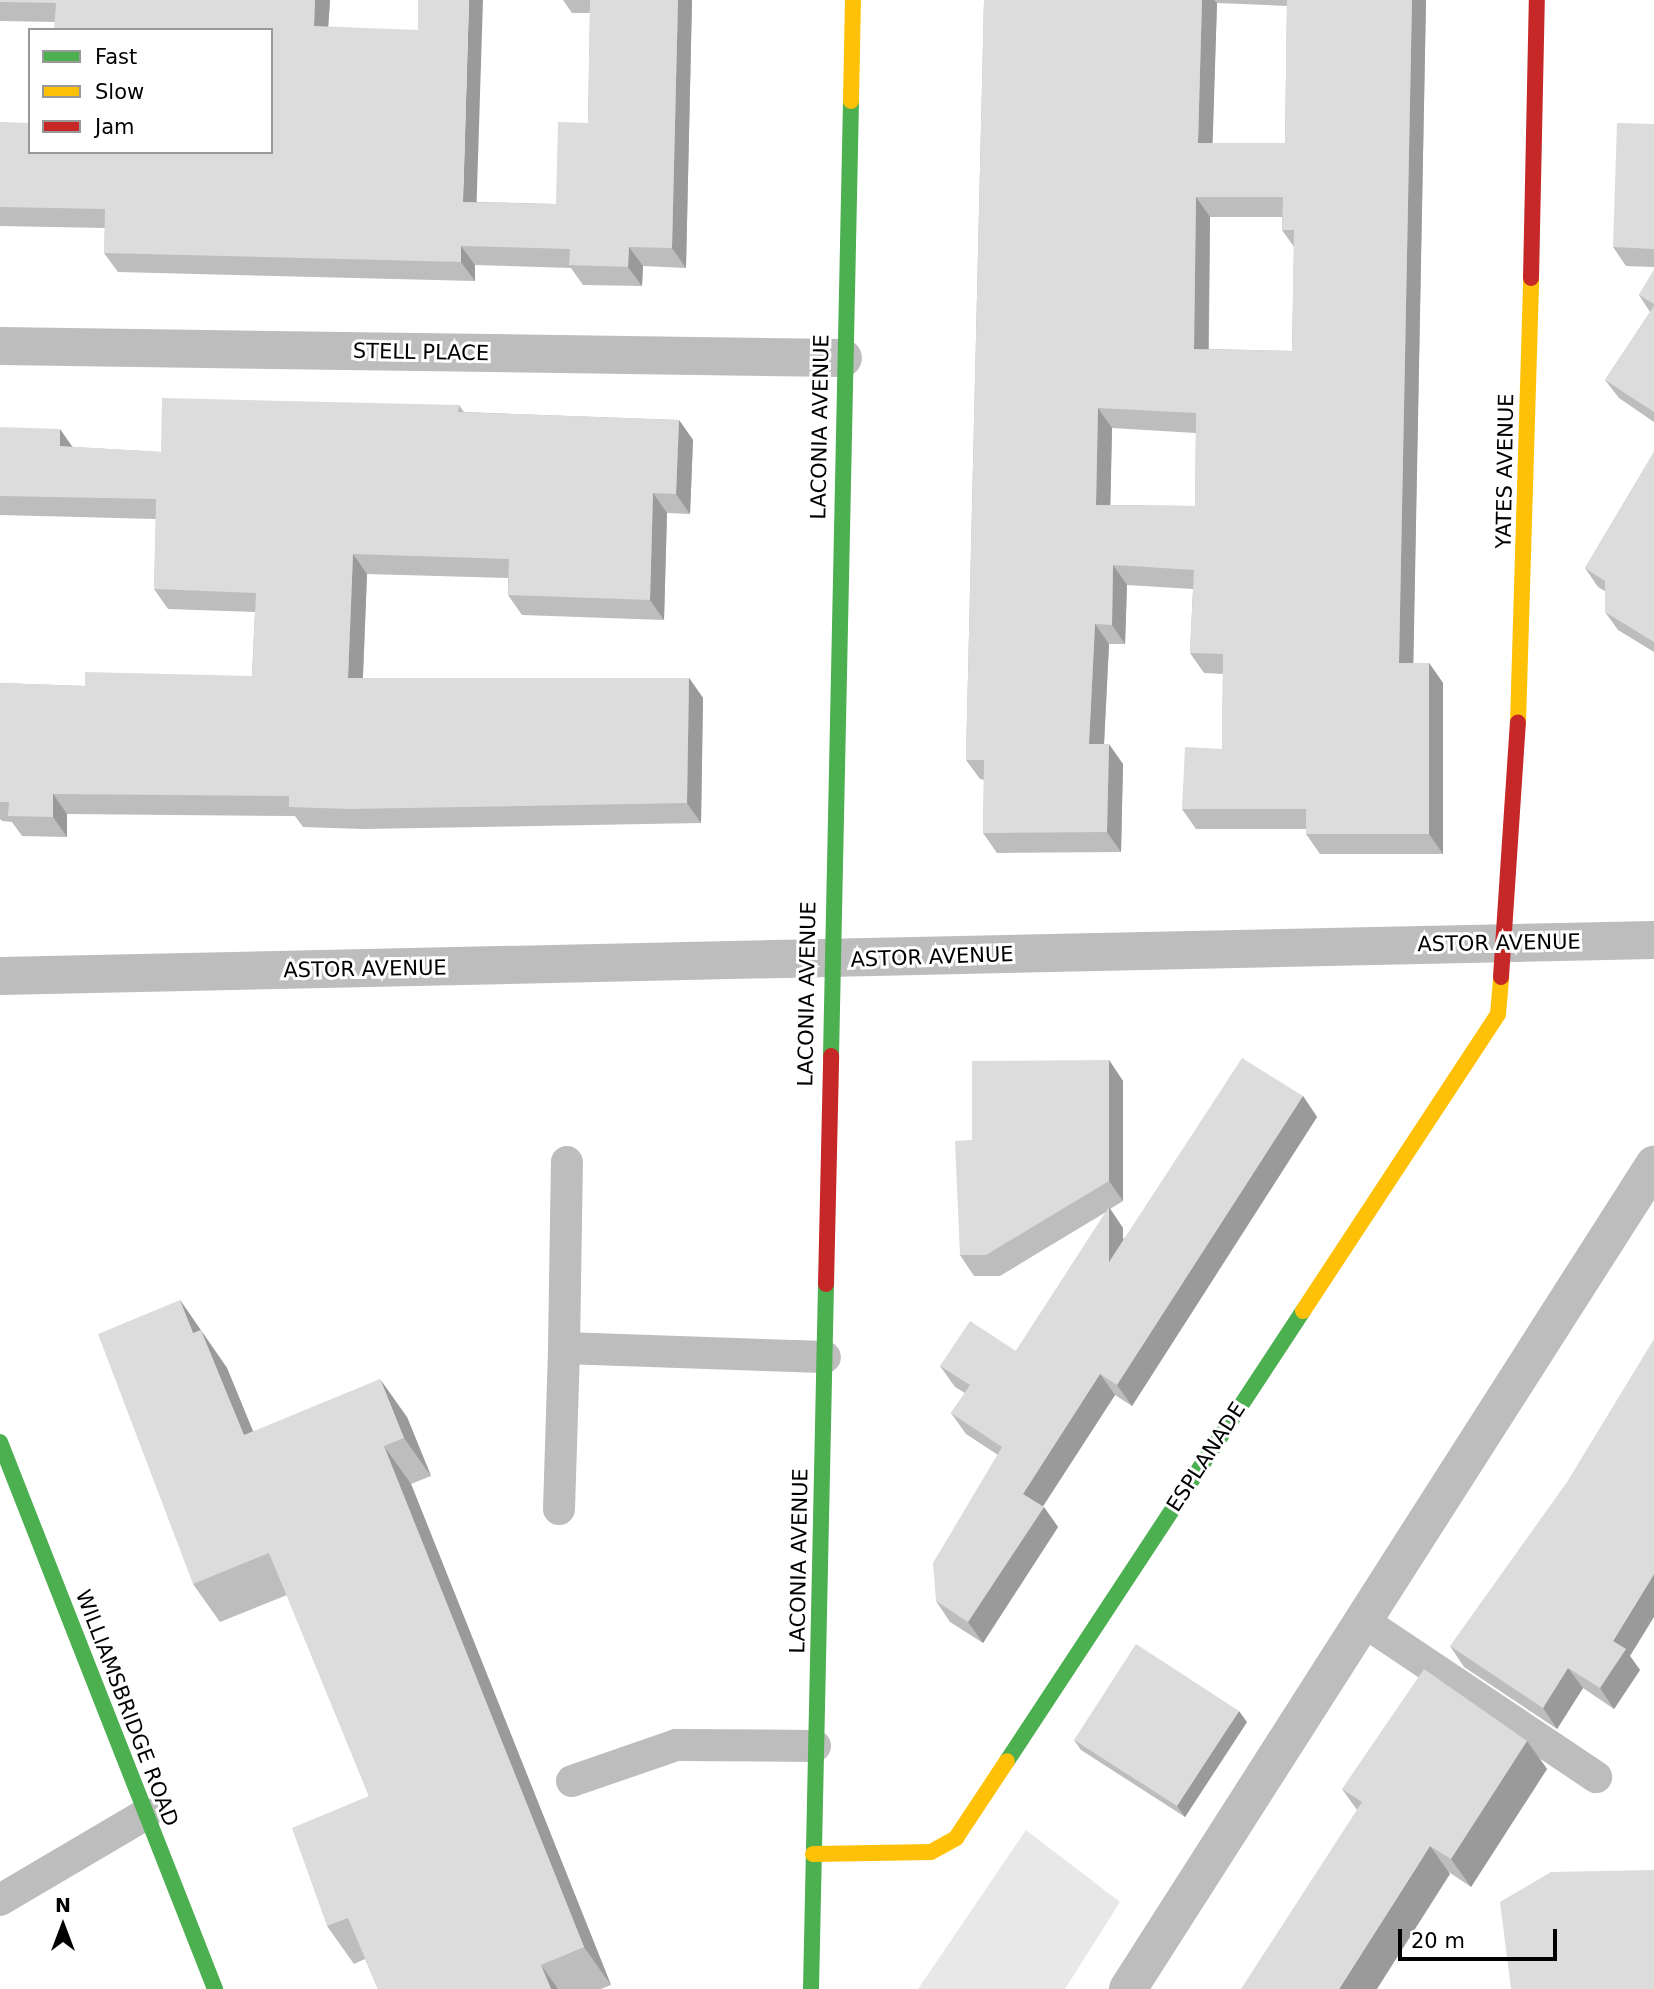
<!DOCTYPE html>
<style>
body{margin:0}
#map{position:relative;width:1654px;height:1989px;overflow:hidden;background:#fff;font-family:"DejaVu Sans",sans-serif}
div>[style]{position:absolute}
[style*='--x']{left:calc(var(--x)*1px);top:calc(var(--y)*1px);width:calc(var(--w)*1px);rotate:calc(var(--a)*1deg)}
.green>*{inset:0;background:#e8e8e8}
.lane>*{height:32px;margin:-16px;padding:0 16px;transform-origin:16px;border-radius:16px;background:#bdbdbd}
.street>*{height:38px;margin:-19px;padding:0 19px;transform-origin:19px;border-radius:19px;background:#bdbdbd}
.fast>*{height:16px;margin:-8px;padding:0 8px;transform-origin:8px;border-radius:8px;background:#4caf50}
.slow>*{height:16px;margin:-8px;padding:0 8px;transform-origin:8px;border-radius:8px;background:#ffc107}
.jam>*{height:16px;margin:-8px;padding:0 8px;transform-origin:8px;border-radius:8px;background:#c62828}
.wall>*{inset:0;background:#bdbdbd}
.shaded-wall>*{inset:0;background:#9a9a9a}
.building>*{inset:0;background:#dcdcdc}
span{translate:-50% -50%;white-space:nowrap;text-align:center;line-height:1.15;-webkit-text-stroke:6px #fff;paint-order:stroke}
.street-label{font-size:21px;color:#000}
.legend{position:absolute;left:28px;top:28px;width:245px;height:126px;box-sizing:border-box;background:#fff;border:2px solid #999;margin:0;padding:9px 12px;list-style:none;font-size:21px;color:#000}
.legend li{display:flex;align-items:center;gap:14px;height:35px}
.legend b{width:35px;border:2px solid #999}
.north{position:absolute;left:28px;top:1891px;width:70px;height:70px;-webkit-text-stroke:5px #fff;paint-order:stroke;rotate:0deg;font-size:19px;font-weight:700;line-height:28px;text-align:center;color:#000}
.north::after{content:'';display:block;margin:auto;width:24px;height:32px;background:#000;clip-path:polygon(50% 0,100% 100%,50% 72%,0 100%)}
.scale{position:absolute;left:1398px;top:1929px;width:159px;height:32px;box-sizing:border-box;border:4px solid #000;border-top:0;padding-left:9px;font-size:21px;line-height:24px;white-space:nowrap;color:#000;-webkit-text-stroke:5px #fff;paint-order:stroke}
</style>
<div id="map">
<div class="green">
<i style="clip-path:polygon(1026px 1830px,1120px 1902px,1065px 1989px,918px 1989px)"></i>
</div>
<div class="lane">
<i style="--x:564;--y:1348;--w:186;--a:-89.1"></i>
<i style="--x:559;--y:1509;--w:161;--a:-88.2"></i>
<i style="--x:564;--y:1348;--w:261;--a:2"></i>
<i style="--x:1366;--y:1623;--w:277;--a:33.8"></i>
<i style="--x:572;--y:1781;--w:110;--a:-19.1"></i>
<i style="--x:676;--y:1745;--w:139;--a:0.4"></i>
<i style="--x:0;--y:1900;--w:169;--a:-30.5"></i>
</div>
<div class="street">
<i style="--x:0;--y:346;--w:843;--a:0.82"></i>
<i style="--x:0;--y:976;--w:1654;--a:-1.25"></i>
<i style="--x:1128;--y:1989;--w:978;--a:-57.45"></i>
</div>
<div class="fast">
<i style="--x:831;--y:1056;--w:955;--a:-88.8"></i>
<i style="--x:0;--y:1442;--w:588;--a:68.54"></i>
<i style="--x:1007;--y:1761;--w:539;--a:-56.66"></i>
<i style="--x:811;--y:1989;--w:705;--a:-88.78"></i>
</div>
<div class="slow">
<i style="--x:851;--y:101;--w:101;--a:-88.9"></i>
<i style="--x:1518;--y:723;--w:445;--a:-88.3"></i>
<i style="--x:1303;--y:1311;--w:355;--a:-56.7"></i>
<i style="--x:1498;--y:1014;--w:37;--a:-85"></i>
<i style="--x:813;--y:1854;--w:118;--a:-1"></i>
<i style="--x:931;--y:1852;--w:29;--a:-29"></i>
<i style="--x:956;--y:1838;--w:92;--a:-56.5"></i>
</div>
<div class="jam">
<i style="--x:1531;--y:278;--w:278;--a:-88.8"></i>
<i style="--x:1501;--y:977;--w:255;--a:-86.2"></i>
<i style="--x:826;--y:1284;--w:228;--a:-88.7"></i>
</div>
<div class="wall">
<i style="clip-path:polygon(0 0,330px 0,328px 27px,477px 202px,556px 204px,588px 123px,590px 13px,572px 13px,563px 0,692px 0,686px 268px,643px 266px,642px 286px,583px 285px,571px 268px,475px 265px,475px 281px,118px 272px,104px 253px,105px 228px,0 226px,0 122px,271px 152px,55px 22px,0 21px)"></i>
<i style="clip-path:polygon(evenodd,984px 0,1426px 0,1413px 663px,1429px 663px,1443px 683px,1443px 854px,1320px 854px,1306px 834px,1306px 829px,1196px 829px,1182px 809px,1222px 749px,1223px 674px,1204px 673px,1190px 653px,1193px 589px,1127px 585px,1125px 644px,1109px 644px,1104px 744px,1123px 764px,1121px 852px,997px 853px,983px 833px,984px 780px,980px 779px,966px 760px,984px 0,1217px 3px,1287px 6px,1285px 143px,1212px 143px,1217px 3px,984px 0,1210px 217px,1282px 217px,1282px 230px,1294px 247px,1292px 351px,1209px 349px,1210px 217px,984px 0,1112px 428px,1196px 433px,1195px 506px,1110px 505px,1112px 428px)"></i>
<i style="clip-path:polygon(1654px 124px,1654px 267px,1626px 266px,1613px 247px)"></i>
<i style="clip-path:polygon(1654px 270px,1654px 422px,1619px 398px,1605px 380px,1650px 312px,1639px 295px)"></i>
<i style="clip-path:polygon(459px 405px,464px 412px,679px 420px,693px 440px,690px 514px,667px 513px,664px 620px,522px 615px,508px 595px,508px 578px,367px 574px,363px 678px,689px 678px,703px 698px,701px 823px,363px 829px,303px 827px,295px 816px,67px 814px,67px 837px,22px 836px,12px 822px,2px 821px,0 819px,0 683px,85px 686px,252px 676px,255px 612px,168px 609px,154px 589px,156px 519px,0 515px,0 427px,73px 447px,161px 452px)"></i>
<i style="clip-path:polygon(1654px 452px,1654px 652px,1618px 630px,1605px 612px,1605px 591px,1598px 587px,1585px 568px)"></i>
<i style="clip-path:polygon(1109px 1060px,1123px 1081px,1123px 1201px,1110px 1209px,1123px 1228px,1123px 1239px,1303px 1096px,1317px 1117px,1132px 1406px,1115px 1395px,1043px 1506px,1058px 1527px,983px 1643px,950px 1622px,936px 1601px,998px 1455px,966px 1434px,951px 1413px,965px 1393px,955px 1387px,940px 1366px,1016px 1351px,1106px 1212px,1000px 1276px,974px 1276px,960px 1255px,972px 1140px)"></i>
<i style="clip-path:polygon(180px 1300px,227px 1368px,253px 1431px,407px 1417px,431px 1476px,411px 1484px,611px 1985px,601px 1989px,378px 1989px,365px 1959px,354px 1964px,327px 1926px,369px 1796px,287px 1595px,220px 1622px,193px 1584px)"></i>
<i style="clip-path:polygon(1450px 1646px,1630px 1656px,1640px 1670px,1614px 1709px,1583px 1688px,1557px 1729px,1464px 1667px)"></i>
<i style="clip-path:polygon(1247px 1722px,1185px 1817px,1081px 1750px,1074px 1740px)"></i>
<i style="clip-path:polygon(1527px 1741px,1547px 1769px,1471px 1887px,1357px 1810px,1342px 1789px)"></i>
</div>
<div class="shaded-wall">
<i style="clip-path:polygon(315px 0,330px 0,327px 46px,314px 26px)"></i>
<i style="clip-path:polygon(469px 0,483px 0,476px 221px,463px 202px)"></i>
<i style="clip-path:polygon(678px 0,692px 0,686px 268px,672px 248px)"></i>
<i style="clip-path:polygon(1202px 0,1214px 0,1217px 3px,1212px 163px,1198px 143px)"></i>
<i style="clip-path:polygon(1412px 0,1426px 0,1413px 683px,1399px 663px)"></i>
<i style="clip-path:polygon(1196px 197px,1210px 217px,1208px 369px,1194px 349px)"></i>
<i style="clip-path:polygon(461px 246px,475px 265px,475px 281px,461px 262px)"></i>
<i style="clip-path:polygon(629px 247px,643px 266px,642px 286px,628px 267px)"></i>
<i style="clip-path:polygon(1098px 408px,1112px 428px,1110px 525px,1096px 505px)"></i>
<i style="clip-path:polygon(679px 420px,693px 440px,690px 514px,676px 494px)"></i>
<i style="clip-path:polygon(60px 429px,74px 449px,60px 446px)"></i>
<i style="clip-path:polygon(653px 493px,667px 513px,664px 620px,650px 600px)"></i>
<i style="clip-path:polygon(353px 554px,367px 574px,362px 698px,348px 678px)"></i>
<i style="clip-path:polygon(1113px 565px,1127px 585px,1125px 644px,1112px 625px)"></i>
<i style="clip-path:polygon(1095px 624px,1109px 644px,1103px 764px,1089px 744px)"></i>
<i style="clip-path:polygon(1429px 663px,1443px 683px,1443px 854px,1429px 834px)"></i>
<i style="clip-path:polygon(689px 678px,703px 698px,701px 823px,687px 803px)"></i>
<i style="clip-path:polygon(1109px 744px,1123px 764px,1121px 852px,1107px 832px)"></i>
<i style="clip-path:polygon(53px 794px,67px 814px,67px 837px,53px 817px)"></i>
<i style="clip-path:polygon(1109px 1060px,1123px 1081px,1123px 1201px,1109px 1181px)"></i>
<i style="clip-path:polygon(1303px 1096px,1317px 1117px,1132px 1406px,1117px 1385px)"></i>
<i style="clip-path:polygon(1109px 1207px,1123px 1228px,1123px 1283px,1109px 1262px)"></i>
<i style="clip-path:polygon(180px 1300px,227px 1368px,270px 1473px,244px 1435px,193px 1333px)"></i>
<i style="clip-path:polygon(1100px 1374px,1115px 1395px,1038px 1514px,1023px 1494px)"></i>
<i style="clip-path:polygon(380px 1379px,407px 1417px,431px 1476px,404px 1438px)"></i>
<i style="clip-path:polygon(384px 1446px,411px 1484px,611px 1985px,584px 1947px)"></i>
<i style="clip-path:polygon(1044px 1507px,1058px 1527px,983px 1643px,968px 1622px)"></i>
<i style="clip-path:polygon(1654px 1574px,1654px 1617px,1630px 1656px,1640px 1670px,1614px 1709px,1600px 1688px,1613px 1641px)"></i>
<i style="clip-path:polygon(1568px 1668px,1583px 1688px,1557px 1729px,1543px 1708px)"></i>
<i style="clip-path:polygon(1239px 1711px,1247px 1722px,1185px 1817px,1177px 1806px)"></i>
<i style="clip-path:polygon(1527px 1741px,1547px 1769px,1471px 1887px,1451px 1859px)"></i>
<i style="clip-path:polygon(1430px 1846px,1450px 1874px,1377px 1989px,1339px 1989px)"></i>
<i style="clip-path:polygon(541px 1965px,558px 1989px,551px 1989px)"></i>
</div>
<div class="building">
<i style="clip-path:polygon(0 0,315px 0,314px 26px,418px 30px,418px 0,469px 0,463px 202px,556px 204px,558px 122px,588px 123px,590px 0,678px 0,672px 248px,629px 247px,628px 267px,569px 265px,570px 249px,461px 246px,461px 262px,104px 253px,105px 209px,0 207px,0 122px,30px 123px,30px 152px,271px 152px,271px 30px,54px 30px,56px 3px,0 2px)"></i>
<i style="clip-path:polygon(evenodd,984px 0,1202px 0,1198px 143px,1285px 143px,1287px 0,1412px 0,1399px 663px,1429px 663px,1429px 834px,1306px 834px,1306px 809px,1182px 809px,1185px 747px,1222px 749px,1223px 654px,1190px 653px,1194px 570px,1113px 565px,1112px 625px,1095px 624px,1089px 744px,1109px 744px,1107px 832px,983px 833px,984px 760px,966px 760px,984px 0,1196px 197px,1283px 197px,1282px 230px,1294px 230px,1292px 351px,1194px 349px,1196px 197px,984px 0,1098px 408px,1196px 413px,1195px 506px,1096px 505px,1098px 408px)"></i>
<i style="clip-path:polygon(1617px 123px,1654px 124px,1654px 249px,1613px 247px)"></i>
<i style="clip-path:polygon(1654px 270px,1654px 304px,1639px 295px)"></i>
<i style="clip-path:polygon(1654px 306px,1654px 412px,1605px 380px)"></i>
<i style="clip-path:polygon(162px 398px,459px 405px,458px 412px,679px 420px,676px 494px,653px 493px,650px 600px,508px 595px,509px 559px,353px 554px,348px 678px,689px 678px,687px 803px,349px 809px,289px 807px,289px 796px,53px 794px,53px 817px,8px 816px,9px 802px,0 802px,0 683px,85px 686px,85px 672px,252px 676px,256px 593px,154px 589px,156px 499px,0 496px,0 427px,60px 429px,60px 446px,161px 452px)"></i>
<i style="clip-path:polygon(1654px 452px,1654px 642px,1605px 612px,1605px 581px,1585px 568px)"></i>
<i style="clip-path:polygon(1242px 1058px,1303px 1096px,1117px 1385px,1100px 1374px,1023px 1494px,1044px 1507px,968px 1622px,936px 1601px,933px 1563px,1002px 1447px,951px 1413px,970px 1385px,940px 1366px,970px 1321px,1016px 1351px,1109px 1207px,1109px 1262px)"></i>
<i style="clip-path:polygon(1109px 1060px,1109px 1181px,986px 1255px,960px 1255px,955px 1141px,972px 1140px,972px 1061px)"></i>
<i style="clip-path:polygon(180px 1300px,193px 1333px,201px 1330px,244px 1435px,380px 1379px,404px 1438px,384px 1446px,584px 1947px,541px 1965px,551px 1989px,378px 1989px,348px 1918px,327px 1926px,292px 1828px,369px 1796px,269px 1553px,193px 1584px,98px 1334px)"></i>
<i style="clip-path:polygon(1654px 1339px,1654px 1574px,1613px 1641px,1626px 1649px,1600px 1688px,1568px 1668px,1543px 1708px,1450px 1646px,1567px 1482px)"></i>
<i style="clip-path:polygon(1136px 1644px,1239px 1711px,1177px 1806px,1074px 1740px)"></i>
<i style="clip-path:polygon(1424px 1669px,1527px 1741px,1451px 1859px,1430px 1846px,1339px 1989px,1241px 1989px,1362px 1802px,1342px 1789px)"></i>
<i style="clip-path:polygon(1654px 1870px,1654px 1989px,1511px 1989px,1500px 1902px,1551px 1872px)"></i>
</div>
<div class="street-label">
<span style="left:421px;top:352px;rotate:1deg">STELL PLACE</span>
<span style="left:820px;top:427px;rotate:-89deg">LACONIA AVENUE</span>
<span style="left:1505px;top:471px;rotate:-89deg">YATES AVENUE</span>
<span style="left:1499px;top:943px;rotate:-1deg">ASTOR AVENUE</span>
<span style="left:932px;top:957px;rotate:-2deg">ASTOR AVENUE</span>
<span style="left:365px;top:969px;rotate:-1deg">ASTOR AVENUE</span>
<span style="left:807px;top:994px;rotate:-89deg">LACONIA AVENUE</span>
<span style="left:1206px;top:1457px;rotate:-57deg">ESPLANADE</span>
<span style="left:799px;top:1561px;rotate:-89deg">LACONIA AVENUE</span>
<span style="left:127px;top:1708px;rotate:69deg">WILLIAMSBRIDGE ROAD</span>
</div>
<ul class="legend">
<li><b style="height:9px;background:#4caf50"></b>Fast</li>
<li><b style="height:9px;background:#ffc107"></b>Slow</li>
<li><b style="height:9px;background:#c62828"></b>Jam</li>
</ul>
<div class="north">N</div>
<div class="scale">20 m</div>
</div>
